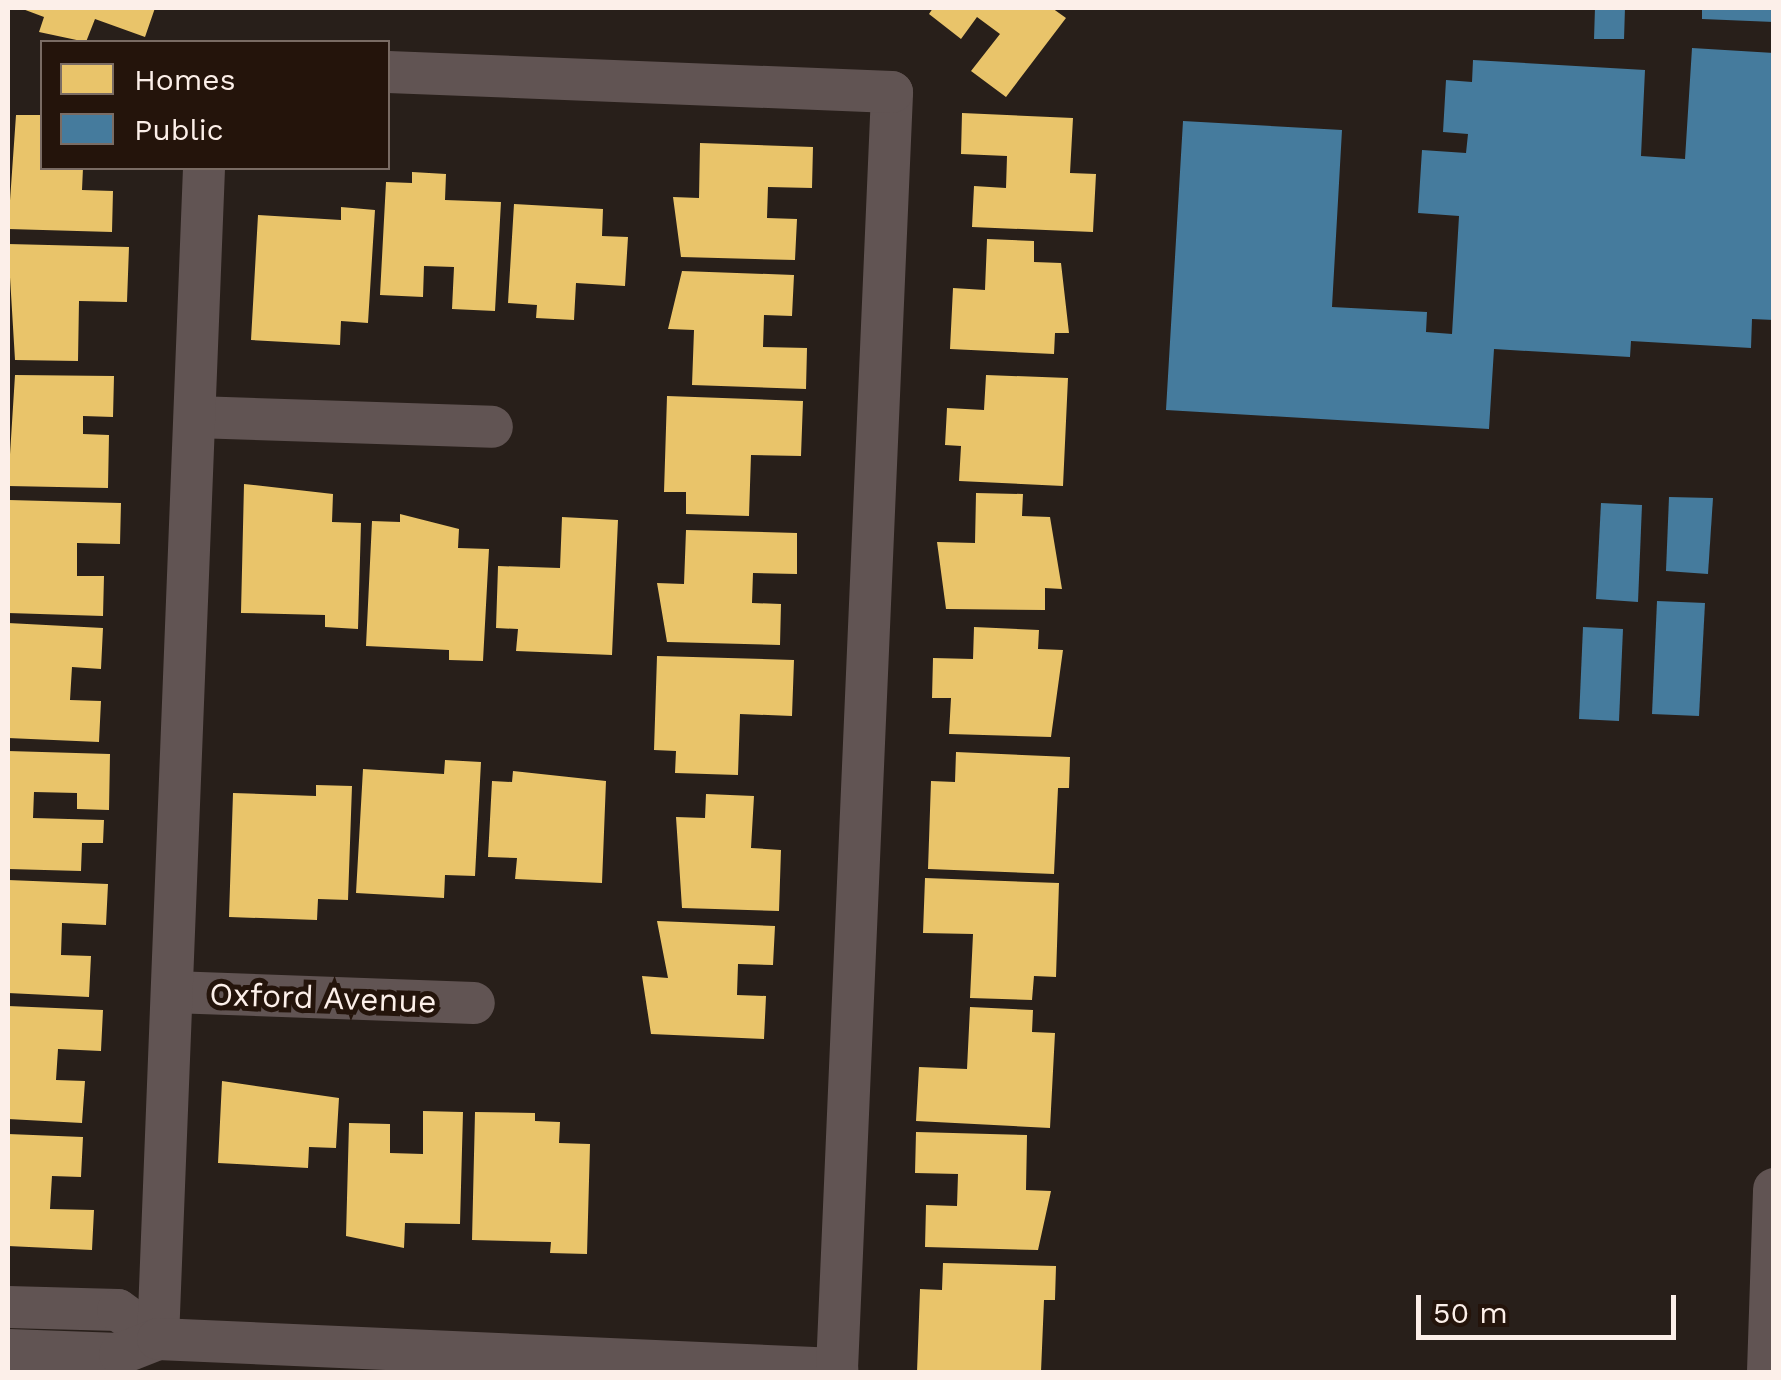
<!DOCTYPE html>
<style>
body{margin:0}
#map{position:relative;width:1781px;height:1380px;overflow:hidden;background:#281f1a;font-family:"Work Sans",sans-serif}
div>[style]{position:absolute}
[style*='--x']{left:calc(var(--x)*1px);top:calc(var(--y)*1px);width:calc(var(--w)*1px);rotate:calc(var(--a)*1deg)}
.homes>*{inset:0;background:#e9c46a}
.public>*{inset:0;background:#457b9d}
.minor>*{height:42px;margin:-21px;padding:0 21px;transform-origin:21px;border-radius:21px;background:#615453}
span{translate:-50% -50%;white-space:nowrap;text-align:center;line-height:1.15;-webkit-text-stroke:10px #24140b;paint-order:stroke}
.street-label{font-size:32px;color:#fcefe9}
.frame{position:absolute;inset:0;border:10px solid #fcefe9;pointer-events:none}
.legend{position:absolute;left:40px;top:40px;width:350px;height:130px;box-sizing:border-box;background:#24140b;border:2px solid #7a6c64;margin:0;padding:12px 18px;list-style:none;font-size:30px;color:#fcefe9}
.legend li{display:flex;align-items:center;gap:20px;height:50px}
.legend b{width:50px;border:2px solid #7a6c64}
.scale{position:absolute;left:1416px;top:1295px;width:260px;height:45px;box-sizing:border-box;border:5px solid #fcefe9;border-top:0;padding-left:12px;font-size:30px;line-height:35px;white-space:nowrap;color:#fcefe9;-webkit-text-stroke:8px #24140b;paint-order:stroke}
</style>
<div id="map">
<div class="homes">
<i style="clip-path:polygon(20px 8px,155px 8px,145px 37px,95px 19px,86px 42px,39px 32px,44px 17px)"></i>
<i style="clip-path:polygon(933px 8px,1052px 8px,1066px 18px,1006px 97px,971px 71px,1000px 34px,977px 17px,961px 39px,929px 14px)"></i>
<i style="clip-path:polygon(962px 113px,1073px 118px,1070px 173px,1096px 174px,1093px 232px,972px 227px,974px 186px,1006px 188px,1007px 156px,961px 154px)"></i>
<i style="clip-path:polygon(16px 115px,42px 115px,42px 168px,83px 168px,82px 190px,113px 191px,112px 232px,8px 229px)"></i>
<i style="clip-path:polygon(700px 143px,813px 147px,812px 188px,768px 187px,767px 218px,797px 219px,795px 260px,681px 257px,673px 197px,699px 198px)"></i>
<i style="clip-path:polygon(412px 172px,446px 174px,445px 200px,501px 202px,495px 311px,452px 309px,454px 267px,424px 266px,423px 297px,380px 295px,386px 182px,412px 183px)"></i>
<i style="clip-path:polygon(514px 204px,603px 209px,602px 236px,628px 237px,625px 286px,576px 283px,574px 320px,536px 318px,537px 305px,508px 303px)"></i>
<i style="clip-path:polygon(341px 207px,375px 210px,368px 323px,341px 321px,340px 345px,251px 340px,258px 215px,341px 220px)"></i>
<i style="clip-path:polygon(987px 239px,1034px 241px,1034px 262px,1061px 263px,1069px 333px,1055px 333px,1054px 354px,950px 349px,953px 288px,985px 290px)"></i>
<i style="clip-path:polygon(8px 244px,129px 247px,127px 302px,79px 301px,78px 361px,15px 360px)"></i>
<i style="clip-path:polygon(682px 271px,794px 275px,792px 316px,764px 315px,763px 347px,807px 348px,806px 389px,692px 385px,694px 330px,668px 329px)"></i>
<i style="clip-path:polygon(15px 375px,114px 376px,113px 417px,83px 416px,83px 434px,109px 435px,108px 488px,8px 486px)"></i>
<i style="clip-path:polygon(986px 375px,1068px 378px,1063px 486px,959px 481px,961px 446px,945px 445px,947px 408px,984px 410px)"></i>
<i style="clip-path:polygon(667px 396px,803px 401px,801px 456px,751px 455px,749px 516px,686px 514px,686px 492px,664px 492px)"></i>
<i style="clip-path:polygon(244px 484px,333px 494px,332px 522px,361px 523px,358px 629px,325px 627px,325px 615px,241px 613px)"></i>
<i style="clip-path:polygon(976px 493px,1023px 494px,1022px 516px,1050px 517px,1062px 589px,1045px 588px,1045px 610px,946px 609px,937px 542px,975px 543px)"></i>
<i style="clip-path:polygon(9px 500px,121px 503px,120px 544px,77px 543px,77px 576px,104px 576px,103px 616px,8px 613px)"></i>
<i style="clip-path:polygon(400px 514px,459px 529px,458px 548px,489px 549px,483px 661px,449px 660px,449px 650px,366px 646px,372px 521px,400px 522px)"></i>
<i style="clip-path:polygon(562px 517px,618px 520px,612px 655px,516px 651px,518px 629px,496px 628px,498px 566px,560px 568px)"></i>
<i style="clip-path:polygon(686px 530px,797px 533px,797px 574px,753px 573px,752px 603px,781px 604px,780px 645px,667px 642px,657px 583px,684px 584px)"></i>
<i style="clip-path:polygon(8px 623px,103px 628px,101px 669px,72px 667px,70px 700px,101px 701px,99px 742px,8px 738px)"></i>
<i style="clip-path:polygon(974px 627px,1039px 630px,1038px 649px,1063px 650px,1051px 737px,949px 734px,951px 698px,932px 698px,933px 658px,973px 659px)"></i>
<i style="clip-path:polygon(657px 656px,794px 660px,792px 716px,740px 714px,738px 775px,675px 773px,676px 751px,654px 750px)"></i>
<i style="clip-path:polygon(8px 751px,110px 754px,109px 810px,77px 809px,77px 793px,34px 792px,33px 818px,104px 820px,103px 843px,82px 843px,81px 871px,8px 869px)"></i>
<i style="clip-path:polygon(956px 752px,1070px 757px,1069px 788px,1058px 788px,1054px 874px,928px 869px,931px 781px,955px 782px)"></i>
<i style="clip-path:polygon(445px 760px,481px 762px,475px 876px,445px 875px,444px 898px,356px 893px,363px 769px,444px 774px)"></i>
<i style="clip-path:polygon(513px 771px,606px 781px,602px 883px,515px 879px,517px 858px,488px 857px,492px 781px,512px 782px)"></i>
<i style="clip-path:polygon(316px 785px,352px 786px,348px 900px,318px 899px,317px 920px,229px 917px,233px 793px,316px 796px)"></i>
<i style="clip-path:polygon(706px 794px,754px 796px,751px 848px,781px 850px,779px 911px,682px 908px,676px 817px,705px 818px)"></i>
<i style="clip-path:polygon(925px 878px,1059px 883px,1056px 977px,1034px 976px,1032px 1000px,970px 998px,973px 934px,923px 933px)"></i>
<i style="clip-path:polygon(8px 880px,108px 884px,106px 925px,62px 923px,61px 955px,91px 956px,89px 997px,8px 993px)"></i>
<i style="clip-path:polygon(657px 921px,775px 926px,773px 965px,738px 964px,737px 995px,766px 996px,764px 1039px,651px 1034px,642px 976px,668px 978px)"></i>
<i style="clip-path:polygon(8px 1006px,103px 1010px,101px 1051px,58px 1049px,56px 1080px,85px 1081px,82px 1123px,8px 1119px)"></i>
<i style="clip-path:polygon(970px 1007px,1033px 1010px,1032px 1032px,1055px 1033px,1050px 1128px,916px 1121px,919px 1067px,967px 1069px)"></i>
<i style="clip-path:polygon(222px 1081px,339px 1098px,336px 1148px,309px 1147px,308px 1168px,218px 1163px)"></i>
<i style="clip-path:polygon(423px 1111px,463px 1112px,460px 1224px,405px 1223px,404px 1248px,346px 1236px,349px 1123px,390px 1124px,390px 1153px,423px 1154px)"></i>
<i style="clip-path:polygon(475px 1112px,535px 1113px,535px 1121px,560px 1122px,559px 1143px,590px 1144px,587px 1254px,550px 1253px,551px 1242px,472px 1240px)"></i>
<i style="clip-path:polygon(916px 1132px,1027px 1135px,1026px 1190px,1051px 1191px,1038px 1250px,925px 1247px,926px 1205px,957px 1206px,958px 1174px,915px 1173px)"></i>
<i style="clip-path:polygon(8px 1134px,83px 1137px,81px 1177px,52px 1176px,50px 1209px,94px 1210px,92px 1250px,8px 1246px)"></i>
<i style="clip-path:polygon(943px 1263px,1056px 1266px,1055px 1300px,1044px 1300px,1041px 1372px,917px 1372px,920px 1289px,942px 1290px)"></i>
</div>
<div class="public">
<i style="clip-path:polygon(1595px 8px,1625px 8px,1624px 39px,1594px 39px)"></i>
<i style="clip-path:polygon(1702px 8px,1774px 8px,1774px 22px,1702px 19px)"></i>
<i style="clip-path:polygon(1692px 48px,1774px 53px,1774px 320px,1752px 319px,1751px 348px,1631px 341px,1630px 357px,1494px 349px,1489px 429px,1166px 410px,1183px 121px,1342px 130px,1332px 307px,1427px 312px,1426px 332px,1452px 334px,1459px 216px,1418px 213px,1422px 150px,1466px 153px,1468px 134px,1443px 132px,1446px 80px,1472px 82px,1473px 60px,1645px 70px,1641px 156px,1685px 159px)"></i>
<i style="clip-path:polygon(1669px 497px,1713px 498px,1708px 574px,1666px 571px)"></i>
<i style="clip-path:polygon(1601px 503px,1642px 505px,1638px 602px,1596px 599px)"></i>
<i style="clip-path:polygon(1657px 601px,1705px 603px,1699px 716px,1652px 714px)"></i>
<i style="clip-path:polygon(1583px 627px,1623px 629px,1619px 721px,1579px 719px)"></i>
</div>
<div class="minor">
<i style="--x:195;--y:417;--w:297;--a:1.9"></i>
<i style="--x:172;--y:992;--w:302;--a:2.1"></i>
<i style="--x:8;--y:1307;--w:110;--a:1.6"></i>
<i style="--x:118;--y:1310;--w:49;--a:35.9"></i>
<i style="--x:158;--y:1339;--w:1172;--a:-87.75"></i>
<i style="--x:8;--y:1350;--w:112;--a:2"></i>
<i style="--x:120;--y:1354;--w:41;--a:-21.5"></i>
<i style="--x:158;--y:1339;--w:680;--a:2.53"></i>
<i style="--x:837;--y:1369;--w:1278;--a:-87.53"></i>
<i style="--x:892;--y:92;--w:504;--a:-177.73"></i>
<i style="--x:1768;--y:1372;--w:183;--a:-88.1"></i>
</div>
<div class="street-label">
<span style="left:323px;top:998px;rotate:2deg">Oxford Avenue</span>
</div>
<div class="frame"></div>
<ul class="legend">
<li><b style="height:28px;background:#e9c46a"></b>Homes</li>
<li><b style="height:28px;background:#457b9d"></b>Public</li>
</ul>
<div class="scale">50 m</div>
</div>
